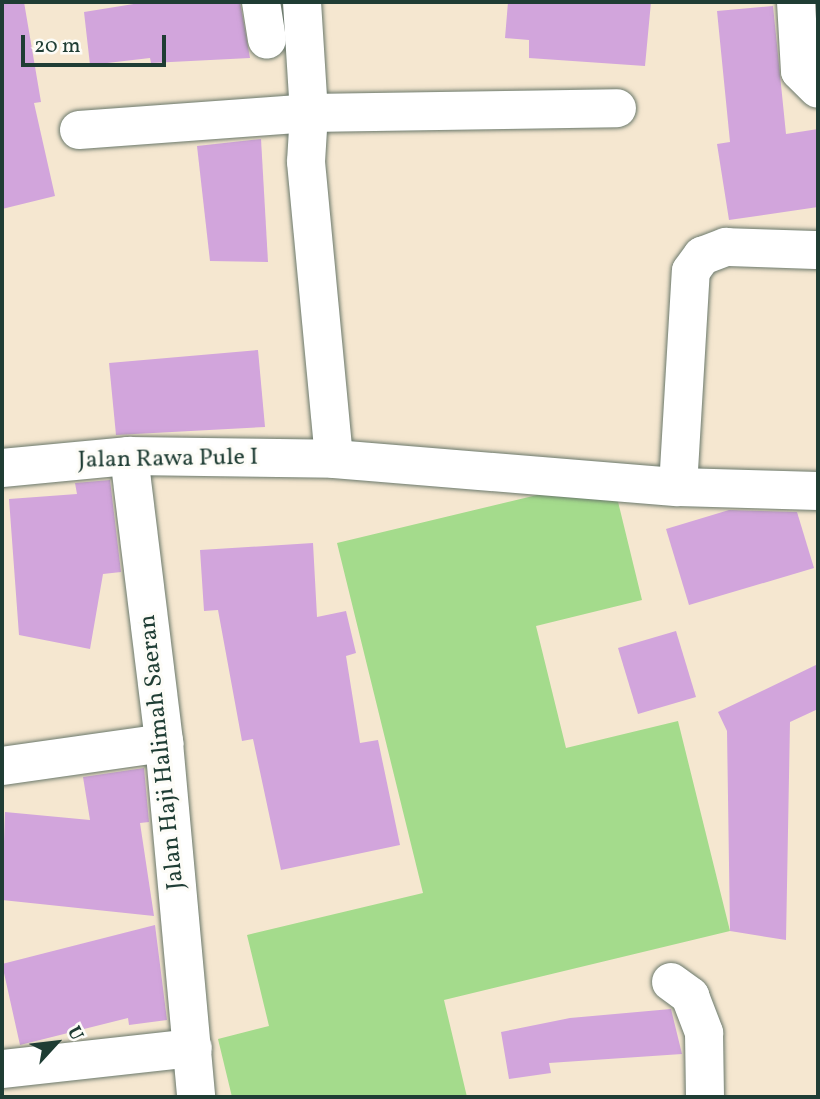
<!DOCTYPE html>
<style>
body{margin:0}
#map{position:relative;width:820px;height:1099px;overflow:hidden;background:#f5e7d0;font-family:Vollkorn,serif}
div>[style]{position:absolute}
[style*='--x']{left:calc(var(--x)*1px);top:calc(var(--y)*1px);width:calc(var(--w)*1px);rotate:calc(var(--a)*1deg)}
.green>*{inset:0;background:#a4db8c}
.building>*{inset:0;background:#d2a5dc}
.roads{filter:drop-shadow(0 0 2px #6a786b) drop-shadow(0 0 2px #6a786b)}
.minor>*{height:38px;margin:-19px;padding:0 19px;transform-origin:19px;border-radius:19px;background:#fff}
span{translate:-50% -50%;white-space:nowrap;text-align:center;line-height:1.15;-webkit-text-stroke:6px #fdfcf7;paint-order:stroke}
.street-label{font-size:24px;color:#1f3d34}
.frame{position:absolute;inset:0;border:4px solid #1f3d34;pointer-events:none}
.north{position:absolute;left:21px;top:1008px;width:70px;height:70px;-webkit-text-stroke:5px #fdfcf7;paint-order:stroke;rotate:63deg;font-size:19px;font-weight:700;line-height:28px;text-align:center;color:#1f3d34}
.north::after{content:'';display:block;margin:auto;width:24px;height:32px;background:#1f3d34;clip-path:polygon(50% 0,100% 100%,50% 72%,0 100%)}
.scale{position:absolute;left:21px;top:35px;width:145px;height:32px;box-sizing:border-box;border:4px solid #1f3d34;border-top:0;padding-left:9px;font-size:21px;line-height:24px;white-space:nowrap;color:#1f3d34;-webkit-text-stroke:5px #fdfcf7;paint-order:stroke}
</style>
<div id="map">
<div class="green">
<i style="clip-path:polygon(612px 477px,642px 600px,536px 626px,566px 748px,678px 721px,730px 931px,444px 1000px,467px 1097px,232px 1097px,218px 1039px,269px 1026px,247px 935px,423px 893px,337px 543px)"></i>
</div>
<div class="building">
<i style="clip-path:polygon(2px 2px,24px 2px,41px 102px,34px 103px,55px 196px,2px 209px)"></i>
<i style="clip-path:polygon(146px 2px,240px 2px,250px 58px,151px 63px,150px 58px,90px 65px,84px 12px)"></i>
<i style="clip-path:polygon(508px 2px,651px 2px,645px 66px,529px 58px,529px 40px,505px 38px)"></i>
<i style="clip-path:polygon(773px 6px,786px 134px,818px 129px,818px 207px,729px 220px,717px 144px,730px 142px,717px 11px)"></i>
<i style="clip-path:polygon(261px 139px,268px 262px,210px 261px,197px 146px)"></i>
<i style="clip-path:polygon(258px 350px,265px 427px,116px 435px,109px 363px)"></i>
<i style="clip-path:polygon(110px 480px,121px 572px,103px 574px,90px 649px,19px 635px,9px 499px,77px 494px,75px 483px)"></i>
<i style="clip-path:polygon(729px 510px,797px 512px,814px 568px,689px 605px,666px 529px)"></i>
<i style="clip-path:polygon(313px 543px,317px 617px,346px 611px,356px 653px,346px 656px,360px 743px,378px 740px,400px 845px,281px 870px,253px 739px,242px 741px,218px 610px,204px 611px,200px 550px)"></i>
<i style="clip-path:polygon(676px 631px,696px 697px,638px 714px,618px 648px)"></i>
<i style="clip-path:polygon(818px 664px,818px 709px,790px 722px,786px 940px,730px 931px,727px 731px,718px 712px)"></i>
<i style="clip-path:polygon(144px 768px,149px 822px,140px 823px,154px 916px,2px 900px,5px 812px,90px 820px,83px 777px)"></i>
<i style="clip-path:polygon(155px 925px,167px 1020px,129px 1025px,128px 1018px,20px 1045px,2px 964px)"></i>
<i style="clip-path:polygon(671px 1009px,682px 1054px,549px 1063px,551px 1073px,509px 1079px,501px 1032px,570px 1018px)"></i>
</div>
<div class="roads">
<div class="minor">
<i style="--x:261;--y:2;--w:38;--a:81"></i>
<i style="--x:302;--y:2;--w:111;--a:86.4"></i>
<i style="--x:309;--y:113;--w:49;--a:93.5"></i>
<i style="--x:306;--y:162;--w:298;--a:84.6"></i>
<i style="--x:796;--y:2;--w:69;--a:86.7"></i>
<i style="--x:800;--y:71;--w:25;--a:45"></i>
<i style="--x:79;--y:130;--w:231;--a:-4.2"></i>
<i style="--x:309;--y:113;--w:308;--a:-0.9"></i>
<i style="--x:129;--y:456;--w:289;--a:83"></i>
<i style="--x:164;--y:743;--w:355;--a:84.8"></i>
<i style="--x:2;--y:468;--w:128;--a:-5.4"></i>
<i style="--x:129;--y:456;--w:205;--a:0.8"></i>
<i style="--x:334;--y:459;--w:345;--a:4.7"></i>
<i style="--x:678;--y:487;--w:140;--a:1.6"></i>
<i style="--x:678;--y:487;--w:216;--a:-86.6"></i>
<i style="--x:691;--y:271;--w:19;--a:-54"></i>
<i style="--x:702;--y:256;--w:26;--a:-21"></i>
<i style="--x:726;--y:247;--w:92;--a:1.9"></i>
<i style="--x:2;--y:766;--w:164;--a:-8.1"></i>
<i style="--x:671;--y:982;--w:24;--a:36"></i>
<i style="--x:690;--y:996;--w:40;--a:69"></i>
<i style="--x:704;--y:1033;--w:64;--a:89.1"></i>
<i style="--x:2;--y:1069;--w:192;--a:-6.3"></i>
</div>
</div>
<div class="street-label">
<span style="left:168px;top:460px;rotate:-1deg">Jalan Rawa Pule I</span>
<span style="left:163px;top:752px;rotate:-96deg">Jalan Haji Halimah Saeran</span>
</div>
<div class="frame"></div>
<div class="north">U</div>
<div class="scale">20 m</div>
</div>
